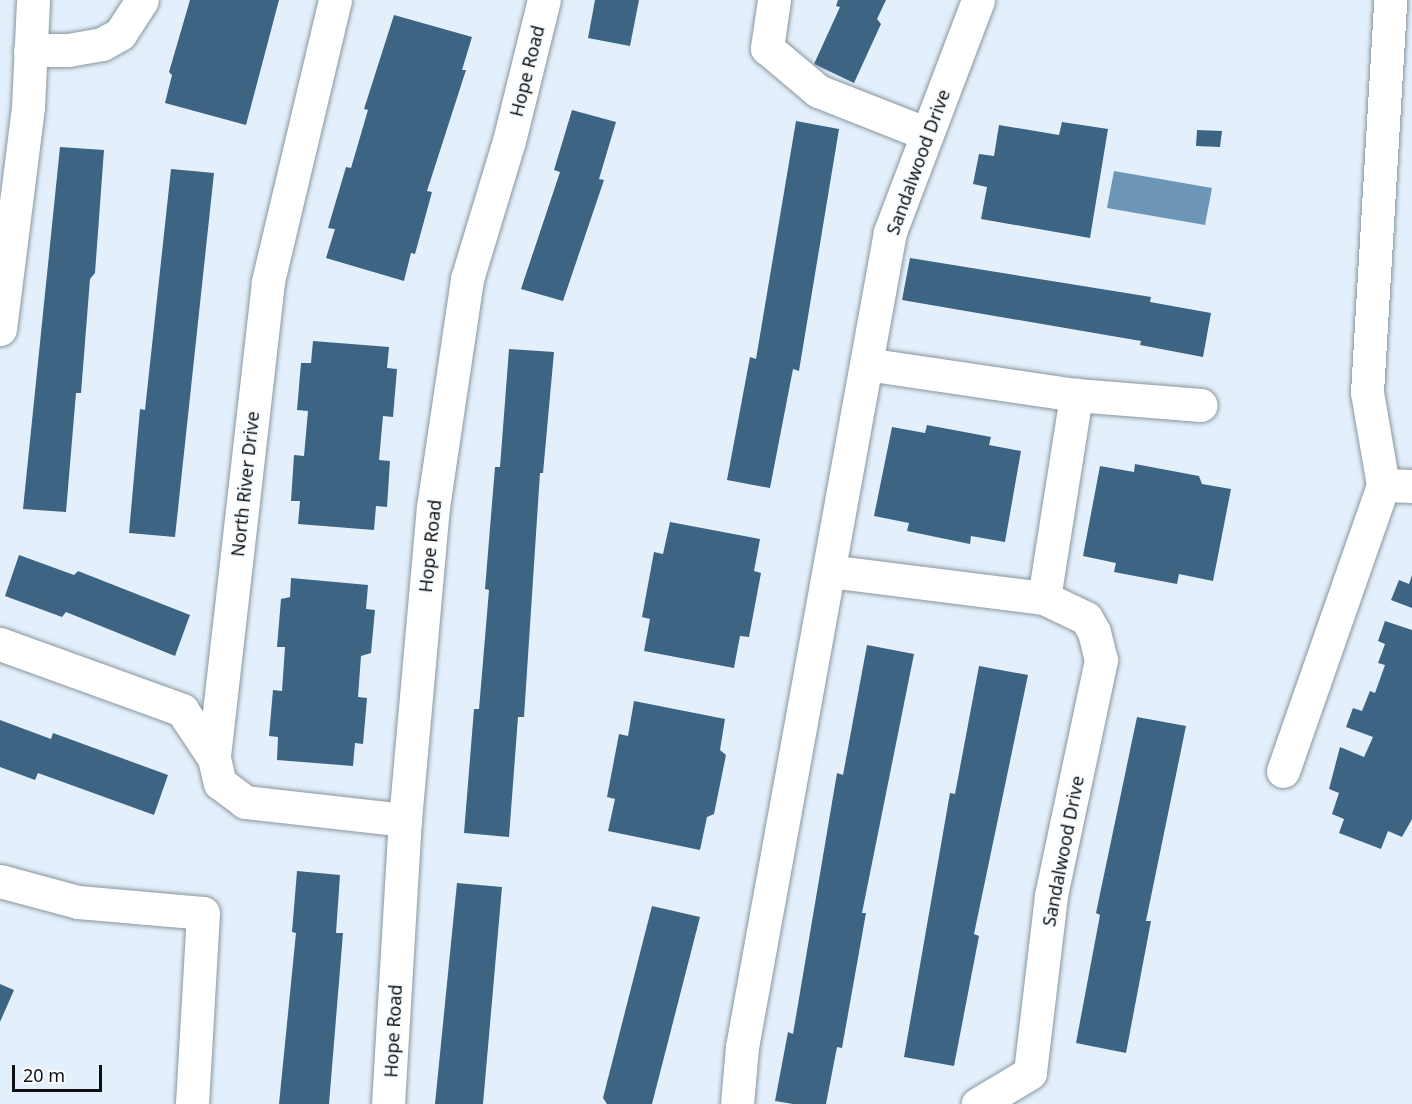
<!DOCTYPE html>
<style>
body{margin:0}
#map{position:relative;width:1412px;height:1104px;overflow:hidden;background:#e3f0fb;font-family:"Noto Sans",sans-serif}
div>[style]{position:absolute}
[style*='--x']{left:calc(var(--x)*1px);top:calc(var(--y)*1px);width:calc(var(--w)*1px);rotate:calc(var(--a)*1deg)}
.water>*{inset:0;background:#6d96b6}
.building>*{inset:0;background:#3d6483}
.roads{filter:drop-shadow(0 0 2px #89959f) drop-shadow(0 0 2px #89959f)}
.minor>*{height:33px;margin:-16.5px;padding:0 16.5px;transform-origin:16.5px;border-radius:16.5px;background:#fff}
span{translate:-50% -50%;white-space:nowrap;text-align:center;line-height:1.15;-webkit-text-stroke:5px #f9fcfe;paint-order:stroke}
.street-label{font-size:18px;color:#0c1014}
.scale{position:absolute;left:12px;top:1065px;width:90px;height:27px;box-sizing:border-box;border:3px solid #0c1014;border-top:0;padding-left:8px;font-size:18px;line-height:21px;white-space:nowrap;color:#0c1014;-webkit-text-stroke:4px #f9fcfe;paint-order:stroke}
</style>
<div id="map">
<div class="water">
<i style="clip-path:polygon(1114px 171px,1212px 188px,1205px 225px,1107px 208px)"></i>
</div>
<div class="building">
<i style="clip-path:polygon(190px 0,279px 0,246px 125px,165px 103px,172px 75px,169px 72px)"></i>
<i style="clip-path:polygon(595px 0,639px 0,630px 46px,588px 38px)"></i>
<i style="clip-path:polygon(838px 0,886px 0,877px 19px,881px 24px,854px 83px,814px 64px,840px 7px,836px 6px)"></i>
<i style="clip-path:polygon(394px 15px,472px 37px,462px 70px,466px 70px,427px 191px,432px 192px,415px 254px,411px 253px,404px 281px,326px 258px,335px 229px,328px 228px,346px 167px,351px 168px,368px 110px,364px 109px)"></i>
<i style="clip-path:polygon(572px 110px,616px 122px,599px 179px,604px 180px,563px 301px,521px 289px,560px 172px,554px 170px)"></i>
<i style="clip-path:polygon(796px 121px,839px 129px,799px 371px,793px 369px,770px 488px,727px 480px,750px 357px,756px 359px)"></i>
<i style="clip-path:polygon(1062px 122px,1108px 129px,1090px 238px,981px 219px,987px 187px,973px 184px,979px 154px,994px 156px,999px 125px,1059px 135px)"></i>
<i style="clip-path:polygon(1197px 130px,1222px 131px,1220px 147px,1196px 146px)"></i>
<i style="clip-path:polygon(60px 147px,104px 150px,95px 273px,90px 279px,81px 393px,76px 393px,66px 512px,23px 509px)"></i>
<i style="clip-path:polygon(171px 169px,214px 173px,175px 537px,129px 533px,140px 409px,145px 410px)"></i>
<i style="clip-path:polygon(910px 258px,1151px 297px,1150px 302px,1211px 313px,1203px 357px,1140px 345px,1141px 341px,902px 300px)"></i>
<i style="clip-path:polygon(313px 341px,389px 347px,387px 368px,397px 369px,393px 417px,383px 416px,379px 460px,390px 461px,387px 507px,376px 506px,374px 530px,298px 524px,300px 501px,291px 501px,294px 455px,304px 456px,308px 411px,297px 410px,301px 363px,311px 363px)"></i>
<i style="clip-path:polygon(509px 349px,554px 352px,543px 473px,540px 473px,524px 717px,518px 717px,509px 837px,464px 833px,474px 709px,479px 709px,489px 590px,485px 589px,495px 467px,500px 467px)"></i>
<i style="clip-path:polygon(927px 425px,991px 437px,989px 445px,1021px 451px,1005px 542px,971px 536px,970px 544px,907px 531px,909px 523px,874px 516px,892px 427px,925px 433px)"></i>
<i style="clip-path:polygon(1135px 464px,1199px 476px,1202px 484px,1231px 489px,1213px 581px,1179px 574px,1177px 584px,1114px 572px,1116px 563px,1083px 556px,1100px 466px,1134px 472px)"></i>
<i style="clip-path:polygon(670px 522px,760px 539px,754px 571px,761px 573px,749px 637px,740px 636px,734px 668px,644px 651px,650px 619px,642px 617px,654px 552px,663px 554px)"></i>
<i style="clip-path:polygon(19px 555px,74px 575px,78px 571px,190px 615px,175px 656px,66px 612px,62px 617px,5px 596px)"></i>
<i style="clip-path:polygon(1412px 575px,1412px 608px,1391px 600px,1399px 580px,1409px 584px)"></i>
<i style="clip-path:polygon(291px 578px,368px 585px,366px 609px,375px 610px,371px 653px,361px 656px,358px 697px,367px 698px,363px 744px,355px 743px,353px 766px,277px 760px,278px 737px,269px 736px,273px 690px,282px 691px,285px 647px,277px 647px,281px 599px,290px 597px)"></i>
<i style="clip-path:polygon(1385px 621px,1412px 630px,1412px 819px,1402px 837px,1388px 831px,1381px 849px,1339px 833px,1344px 819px,1332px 814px,1339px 793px,1329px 789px,1340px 747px,1364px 757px,1373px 737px,1346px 727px,1353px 708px,1362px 711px,1370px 691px,1375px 693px,1385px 665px,1378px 663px,1385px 644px,1378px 641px)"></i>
<i style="clip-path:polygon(867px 645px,914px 654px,862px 913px,866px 913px,842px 1048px,837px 1047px,826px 1104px,793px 1104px,775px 1101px,788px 1032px,793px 1034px,837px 773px,843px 775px)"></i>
<i style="clip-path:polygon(979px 666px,1028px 675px,974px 934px,979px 936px,954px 1066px,904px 1057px,950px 793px,955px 794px)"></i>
<i style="clip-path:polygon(634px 701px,725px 719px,720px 750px,726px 755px,714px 814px,707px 817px,700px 850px,608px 831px,615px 799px,607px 797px,619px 734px,628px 736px)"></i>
<i style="clip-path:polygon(1137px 717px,1186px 726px,1146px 921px,1151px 921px,1126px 1053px,1076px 1043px,1100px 915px,1096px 913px)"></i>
<i style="clip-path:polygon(0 720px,51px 739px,53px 733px,168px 775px,154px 815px,38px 773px,35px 780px,0 767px)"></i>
<i style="clip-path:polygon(297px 871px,340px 875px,336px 933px,343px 933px,329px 1104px,279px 1104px,296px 933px,292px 932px)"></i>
<i style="clip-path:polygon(457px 883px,502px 887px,483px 1104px,435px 1104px)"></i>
<i style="clip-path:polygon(652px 906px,700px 917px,652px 1104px,607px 1104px,603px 1098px)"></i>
<i style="clip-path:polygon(0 984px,14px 990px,0 1022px)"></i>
</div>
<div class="roads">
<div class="minor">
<i style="--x:335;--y:0;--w:290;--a:103.4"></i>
<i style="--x:268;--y:282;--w:479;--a:96.5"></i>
<i style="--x:214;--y:758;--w:26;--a:77"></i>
<i style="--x:220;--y:783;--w:31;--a:37"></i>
<i style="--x:245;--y:802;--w:161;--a:6.4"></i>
<i style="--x:774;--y:0;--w:49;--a:98.3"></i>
<i style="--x:767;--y:48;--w:67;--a:40.1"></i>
<i style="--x:818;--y:91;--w:117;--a:21.5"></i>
<i style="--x:30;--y:50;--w:38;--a:0"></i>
<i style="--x:68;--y:50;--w:35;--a:-10"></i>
<i style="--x:102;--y:44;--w:21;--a:-29"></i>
<i style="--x:120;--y:34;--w:40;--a:-57.1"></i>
<i style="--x:0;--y:329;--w:224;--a:-82.8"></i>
<i style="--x:28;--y:107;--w:107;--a:-87.3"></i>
<i style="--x:866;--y:364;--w:212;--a:8.4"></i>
<i style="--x:1076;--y:395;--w:125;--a:4.6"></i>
<i style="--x:1383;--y:485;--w:29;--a:2"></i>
<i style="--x:829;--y:571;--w:217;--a:7.2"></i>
<i style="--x:1044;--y:598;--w:47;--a:25.5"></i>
<i style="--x:1086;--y:618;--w:16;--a:60"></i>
<i style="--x:1094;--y:632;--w:29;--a:76"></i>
<i style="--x:1101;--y:660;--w:241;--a:102"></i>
<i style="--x:1051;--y:896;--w:178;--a:96.8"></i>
<i style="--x:1030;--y:1073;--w:61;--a:149.2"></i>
<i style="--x:1044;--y:598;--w:206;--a:-81"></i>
<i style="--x:0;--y:644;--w:194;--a:19.9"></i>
<i style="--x:182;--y:710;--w:58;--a:56.3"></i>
<i style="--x:1283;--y:771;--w:303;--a:-70.7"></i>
<i style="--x:1383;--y:485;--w:94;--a:-99.8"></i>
<i style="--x:1367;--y:392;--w:393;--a:-86.6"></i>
<i style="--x:0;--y:881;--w:81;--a:15.1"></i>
<i style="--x:78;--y:902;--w:125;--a:5"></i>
<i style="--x:203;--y:913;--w:191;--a:93.3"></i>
<i style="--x:388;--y:1104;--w:285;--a:-86.6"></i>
<i style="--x:405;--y:820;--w:314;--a:-84.9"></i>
<i style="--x:433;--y:507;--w:231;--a:-81.5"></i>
<i style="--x:467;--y:279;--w:144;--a:-73.1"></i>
<i style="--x:509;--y:141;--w:145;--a:-76.1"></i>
<i style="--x:737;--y:1104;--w:57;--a:-85"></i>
<i style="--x:742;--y:1047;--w:828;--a:-79.71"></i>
<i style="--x:890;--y:232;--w:248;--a:-69.2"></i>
</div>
</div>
<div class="street-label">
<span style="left:527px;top:71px;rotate:-76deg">Hope Road</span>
<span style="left:918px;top:162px;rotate:-70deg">Sandalwood Drive</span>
<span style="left:245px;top:484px;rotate:-84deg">North River Drive</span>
<span style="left:430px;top:546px;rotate:-84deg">Hope Road</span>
<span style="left:1063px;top:851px;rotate:-79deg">Sandalwood Drive</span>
<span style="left:393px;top:1031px;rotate:-87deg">Hope Road</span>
</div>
<div class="scale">20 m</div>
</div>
